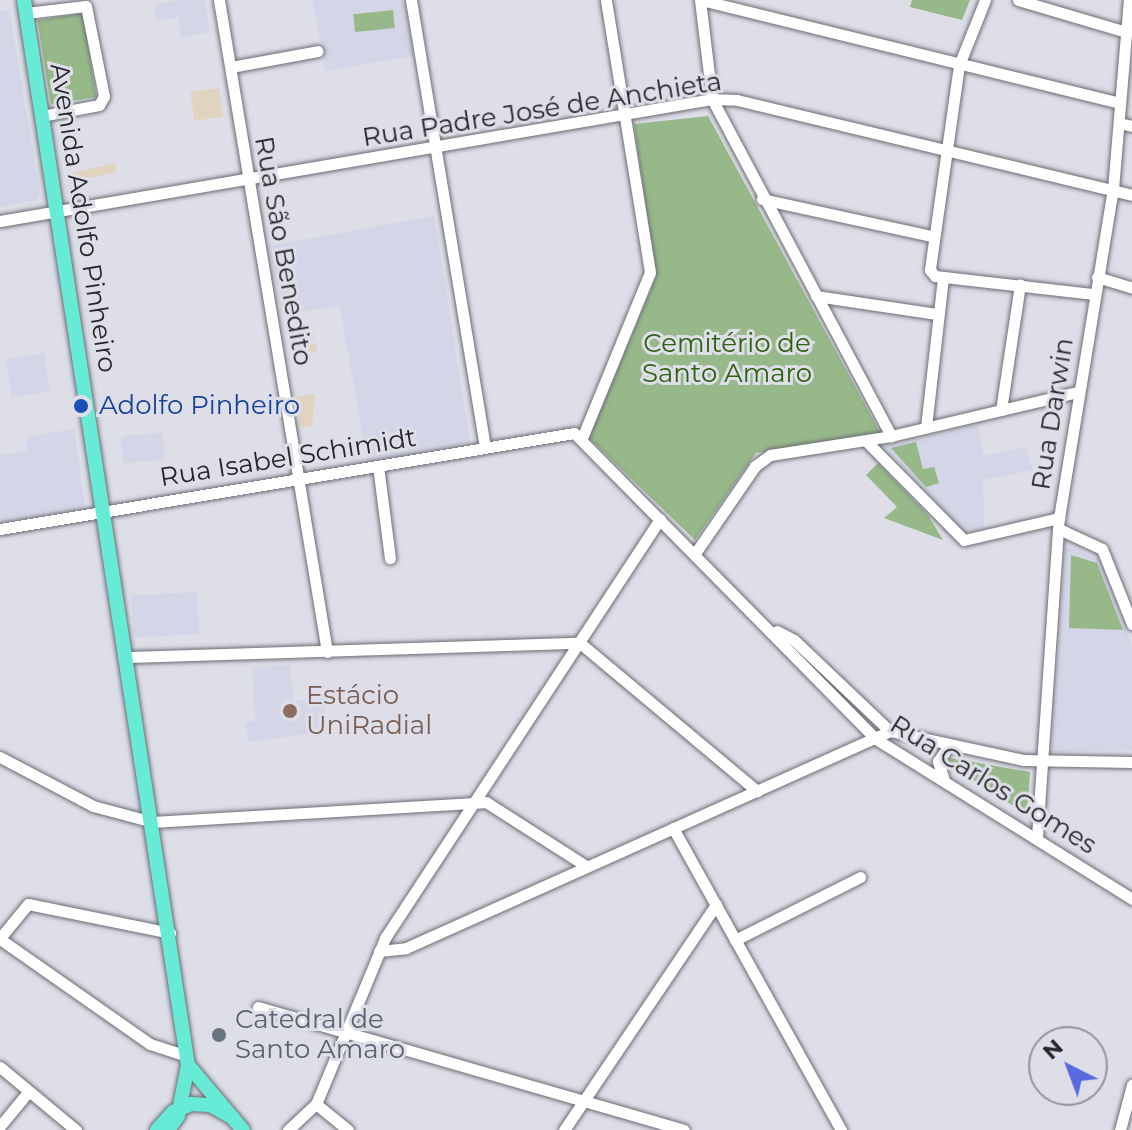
<!DOCTYPE html>
<html>
<head>
<meta charset="utf-8">
<style>
	body { margin:0 }
	#map { position:relative; width:1132px; height:1130px; overflow:hidden; background:#dddee7; font-family:Montserrat,sans-serif }
	div>[style] { position:absolute }
	[style*='--x'] { left:calc(var(--x)*1px); top:calc(var(--y)*1px); width:calc(var(--w)*1px); rotate:calc(var(--a)*1deg) }
	.commercial>* { inset:0; background:#e0d3bf; transform-origin:0 0 }
	.built>* { inset:0; background:#d4d5e6; transform-origin:0 0 }
	.green>* { inset:0; background:#97b98a; transform-origin:0 0 }
	.roads { filter:drop-shadow(0 0 2px #6b6c75) drop-shadow(0 0 2px #6b6c75) }
	.minor>* { height:11px; margin:-5.5px; padding:0 5.5px; transform-origin:5.5px; border-radius:5.5px; background:#fff }
	.major>* { height:14px; margin:-7px; padding:0 7px; transform-origin:7px; border-radius:7px; background:#67ebd6 }
	.dots>* { width:22px; height:22px; translate:-50% -50%; box-sizing:border-box; border:4px solid #dddee7; border-radius:50% }
	span { translate:-50% -50%; white-space:nowrap; text-align:center; line-height:1.15; -webkit-text-stroke:6px #dddee7; paint-order:stroke }
	.street-label { font-size:26px; color:#26262a }
	.park-label { font-size:26px; color:#2d620e }
	.transit-label { font-size:26px; color:#164399 }
	.left { translate:0 -50%; text-align:left }
	.education-label { font-size:26px; color:#785e54 }
	.worship-label { font-size:26px; color:#5b616d }
	.north { position:absolute; left:1028px; top:1026px; width:80px; height:80px; box-sizing:border-box; background:#dddee7; border:2px solid #94949b; border-radius:50%; rotate:318deg; font-size:22px; font-weight:700; line-height:32px; text-align:center; color:#26262a }
	.north::after { content:''; display:block; margin:auto; width:28px; height:36px; background:#596ae0; clip-path:polygon(50% 0,100% 100%,50% 72%,0 100%) }
</style>
</head>
<body>
<div id="map">
	<div class="commercial">
		<div style="left:219px;top:88px;width:29px;height:29px;rotate:82deg"></div>
		<div style="left:115px;top:163px;width:9px;height:48px;rotate:77deg"></div>
		<div style="clip-path:polygon(313px 331px,314px 338px,306px 340px,307px 345px,316px 344px,317px 352px,294px 356px,291px 334px)"></div>
		<div style="clip-path:polygon(315px 394px,312px 426px,301px 428px,296px 397px)"></div>
	</div>
	<div class="built">
		<div style="clip-path:polygon(179px 0,204px 0,210px 32px,181px 38px,178px 17px,157px 21px,154px 5px)"></div>
		<div style="clip-path:polygon(313px 0,403px 0,413px 56px,325px 71px)"></div>
		<div style="clip-path:polygon(9px 10px,40px 193px,36px 200px,0 207px,0 12px)"></div>
		<div style="clip-path:polygon(434px 216px,470px 442px,367px 462px,340px 306px,282px 314px,269px 246px)"></div>
		<div style="left:44px;top:353px;width:39px;height:39px;rotate:81deg"></div>
		<div style="clip-path:polygon(978px 425px,983px 456px,1026px 447px,1033px 470px,983px 480px,984px 528px,964px 532px,885px 446px)"></div>
		<div style="clip-path:polygon(74px 429px,85px 508px,0 522px,0 455px,27px 451px,26px 437px)"></div>
		<div style="left:163px;top:433px;width:27px;height:42px;rotate:86deg"></div>
		<div style="clip-path:polygon(1066px 545px,1101px 561px,1132px 646px,1132px 750px,1052px 752px)"></div>
		<div style="left:197px;top:592px;width:42px;height:66px;rotate:87deg"></div>
		<div style="clip-path:polygon(290px 665px,294px 701px,324px 697px,327px 731px,249px 742px,245px 723px,255px 721px,252px 668px)"></div>
	</div>
	<div class="green">
		<div style="clip-path:polygon(912px 0,970px 0,962px 20px,910px 7px)"></div>
		<div style="left:393px;top:10px;width:18px;height:40px;rotate:84deg"></div>
		<div style="left:83px;top:13px;width:85px;height:46px;rotate:81deg"></div>
		<div style="clip-path:polygon(708px 116px,881px 434px,756px 453px,695px 540px,589px 438px,656px 277px,634px 124px)"></div>
		<div style="clip-path:polygon(916px 442px,923px 469px,934px 467px,939px 483px,926px 487px,891px 448px)"></div>
		<div style="clip-path:polygon(878px 463px,928px 515px,943px 540px,884px 518px,897px 507px,866px 475px)"></div>
		<div style="clip-path:polygon(1071px 555px,1097px 563px,1123px 630px,1069px 628px)"></div>
		<div style="clip-path:polygon(950px 758px,1030px 772px,1027px 815px,948px 763px)"></div>
	</div>
	<div class="roads">
		<div class="minor">
			<div style="--x:219;--y:0;--w:661;--a:80.59"></div>
			<div style="--x:411;--y:0;--w:453;--a:80.6"></div>
			<div style="--x:700;--y:0;--w:100;--a:83.1"></div>
			<div style="--x:712;--y:99;--w:382;--a:62"></div>
			<div style="--x:701;--y:0;--w:431;--a:13.8"></div>
			<div style="--x:985;--y:0;--w:70;--a:111.8"></div>
			<div style="--x:959;--y:65;--w:207;--a:98.1"></div>
			<div style="--x:930;--y:270;--w:8;--a:50"></div>
			<div style="--x:935;--y:276;--w:160;--a:6.5"></div>
			<div style="--x:1018;--y:0;--w:113;--a:16.5"></div>
			<div style="--x:26;--y:13;--w:60;--a:-6.7"></div>
			<div style="--x:86;--y:6;--w:92;--a:78.7"></div>
			<div style="--x:104;--y:96;--w:10;--a:119"></div>
			<div style="--x:99;--y:105;--w:58;--a:169.1"></div>
			<div style="--x:231;--y:67;--w:88;--a:-10.4"></div>
			<div style="--x:1119;--y:123;--w:13;--a:13"></div>
			<div style="--x:762;--y:199;--w:173;--a:12.3"></div>
			<div style="--x:0;--y:221;--w:722;--a:-9.72"></div>
			<div style="--x:712;--y:99;--w:25;--a:2"></div>
			<div style="--x:737;--y:100;--w:406;--a:13.5"></div>
			<div style="--x:1097;--y:277;--w:37;--a:17"></div>
			<div style="--x:816;--y:296;--w:122;--a:8.5"></div>
			<div style="--x:1001;--y:410;--w:127;--a:-81.4"></div>
			<div style="--x:926;--y:427;--w:151;--a:-83.5"></div>
			<div style="--x:582;--y:438;--w:179;--a:-67.7"></div>
			<div style="--x:650;--y:272;--w:276;--a:-99.2"></div>
			<div style="--x:866;--y:441;--w:139;--a:45.3"></div>
			<div style="--x:964;--y:540;--w:98;--a:-13"></div>
			<div style="--x:378;--y:466;--w:93;--a:82.6"></div>
			<div style="--x:0;--y:529;--w:582;--a:-9.49"></div>
			<div style="--x:574;--y:433;--w:430;--a:45.4"></div>
			<div style="--x:876;--y:739;--w:302;--a:32"></div>
			<div style="--x:1059;--y:529;--w:47;--a:24.9"></div>
			<div style="--x:1102;--y:549;--w:81;--a:68.2"></div>
			<div style="--x:696;--y:552;--w:104;--a:-55.5"></div>
			<div style="--x:755;--y:466;--w:19;--a:-36"></div>
			<div style="--x:770;--y:455;--w:122;--a:-8.9"></div>
			<div style="--x:891;--y:436;--w:191;--a:-13.3"></div>
			<div style="--x:777;--y:631;--w:19;--a:28"></div>
			<div style="--x:794;--y:640;--w:132;--a:43.5"></div>
			<div style="--x:890;--y:731;--w:136;--a:12.3"></div>
			<div style="--x:1023;--y:760;--w:109;--a:1.1"></div>
			<div style="--x:127;--y:657;--w:453;--a:-1.8"></div>
			<div style="--x:580;--y:643;--w:231;--a:39.9"></div>
			<div style="--x:0;--y:757;--w:105;--a:27.8"></div>
			<div style="--x:93;--y:806;--w:62;--a:14.9"></div>
			<div style="--x:153;--y:822;--w:334;--a:-3.4"></div>
			<div style="--x:486;--y:802;--w:119;--a:32.6"></div>
			<div style="--x:944;--y:780;--w:20;--a:-108"></div>
			<div style="--x:938;--y:761;--w:19;--a:-54"></div>
			<div style="--x:673;--y:828;--w:346;--a:60.9"></div>
			<div style="--x:1037;--y:837;--w:320;--a:-86.1"></div>
			<div style="--x:1059;--y:518;--w:333;--a:-80.7"></div>
			<div style="--x:1113;--y:189;--w:190;--a:-85.2"></div>
			<div style="--x:0;--y:938;--w:44;--a:-50.5"></div>
			<div style="--x:28;--y:904;--w:145;--a:11.5"></div>
			<div style="--x:0;--y:939;--w:183;--a:35"></div>
			<div style="--x:150;--y:1044;--w:38;--a:18"></div>
			<div style="--x:735;--y:940;--w:140;--a:-26.7"></div>
			<div style="--x:379;--y:951;--w:27;--a:-6"></div>
			<div style="--x:406;--y:948;--w:530;--a:-24.15"></div>
			<div style="--x:258;--y:1007;--w:443;--a:16.1"></div>
			<div style="--x:0;--y:1067;--w:99;--a:39.7"></div>
			<div style="--x:316;--y:1104;--w:41;--a:39.1"></div>
			<div style="--x:0;--y:1126;--w:45;--a:-50.4"></div>
			<div style="--x:288;--y:1130;--w:38;--a:-43"></div>
			<div style="--x:316;--y:1104;--w:180;--a:-67.4"></div>
			<div style="--x:385;--y:938;--w:501;--a:-56.72"></div>
			<div style="--x:564;--y:1130;--w:272;--a:-56"></div>
			<div style="--x:1120;--y:1130;--w:47;--a:-75.1"></div>
		</div>
		<div class="major">
			<div style="--x:24;--y:0;--w:1078;--a:81.25"></div>
			<div style="--x:188;--y:1065;--w:52;--a:101.1"></div>
			<div style="--x:178;--y:1116;--w:17;--a:126"></div>
			<div style="--x:188;--y:1065;--w:85;--a:49.8"></div>
			<div style="--x:157;--y:1130;--w:24;--a:-48"></div>
			<div style="--x:173;--y:1112;--w:20;--a:-24"></div>
			<div style="--x:191;--y:1104;--w:19;--a:3"></div>
			<div style="--x:210;--y:1105;--w:26;--a:29"></div>
		</div>
	</div>
	<div class="dots">
		<div style="left:81px;top:406px;background:#1a4fb4"></div>
		<div style="left:290px;top:711px;background:#8d6e63"></div>
		<div style="left:219px;top:1035px;background:#6b7280"></div>
	</div>
	<div class="street-label">
		<span style="left:542px;top:110px;rotate:-9deg">Rua Padre José de Anchieta</span>
		<span style="left:83px;top:218px;rotate:81deg">Avenida Adolfo Pinheiro</span>
		<span style="left:283px;top:251px;rotate:80deg">Rua São Benedito</span>
		<span style="left:1053px;top:414px;rotate:-81deg">Rua Darwin</span>
		<span style="left:288px;top:458px;rotate:-9deg">Rua Isabel Schimidt</span>
		<span style="left:993px;top:785px;rotate:32deg">Rua Carlos Gomes</span>
	</div>
	<div class="park-label">
		<span style="left:727px;top:359px">Cemitério de<br>Santo Amaro</span>
	</div>
	<div class="transit-label">
		<span class="left" style="left:99px;top:406px">Adolfo Pinheiro</span>
	</div>
	<div class="education-label">
		<span class="left" style="left:306px;top:711px">Estácio<br>UniRadial</span>
	</div>
	<div class="worship-label">
		<span class="left" style="left:235px;top:1035px">Catedral de<br>Santo Amaro</span>
	</div>
	<div class="north">N</div>
</div>
</body>
</html>
